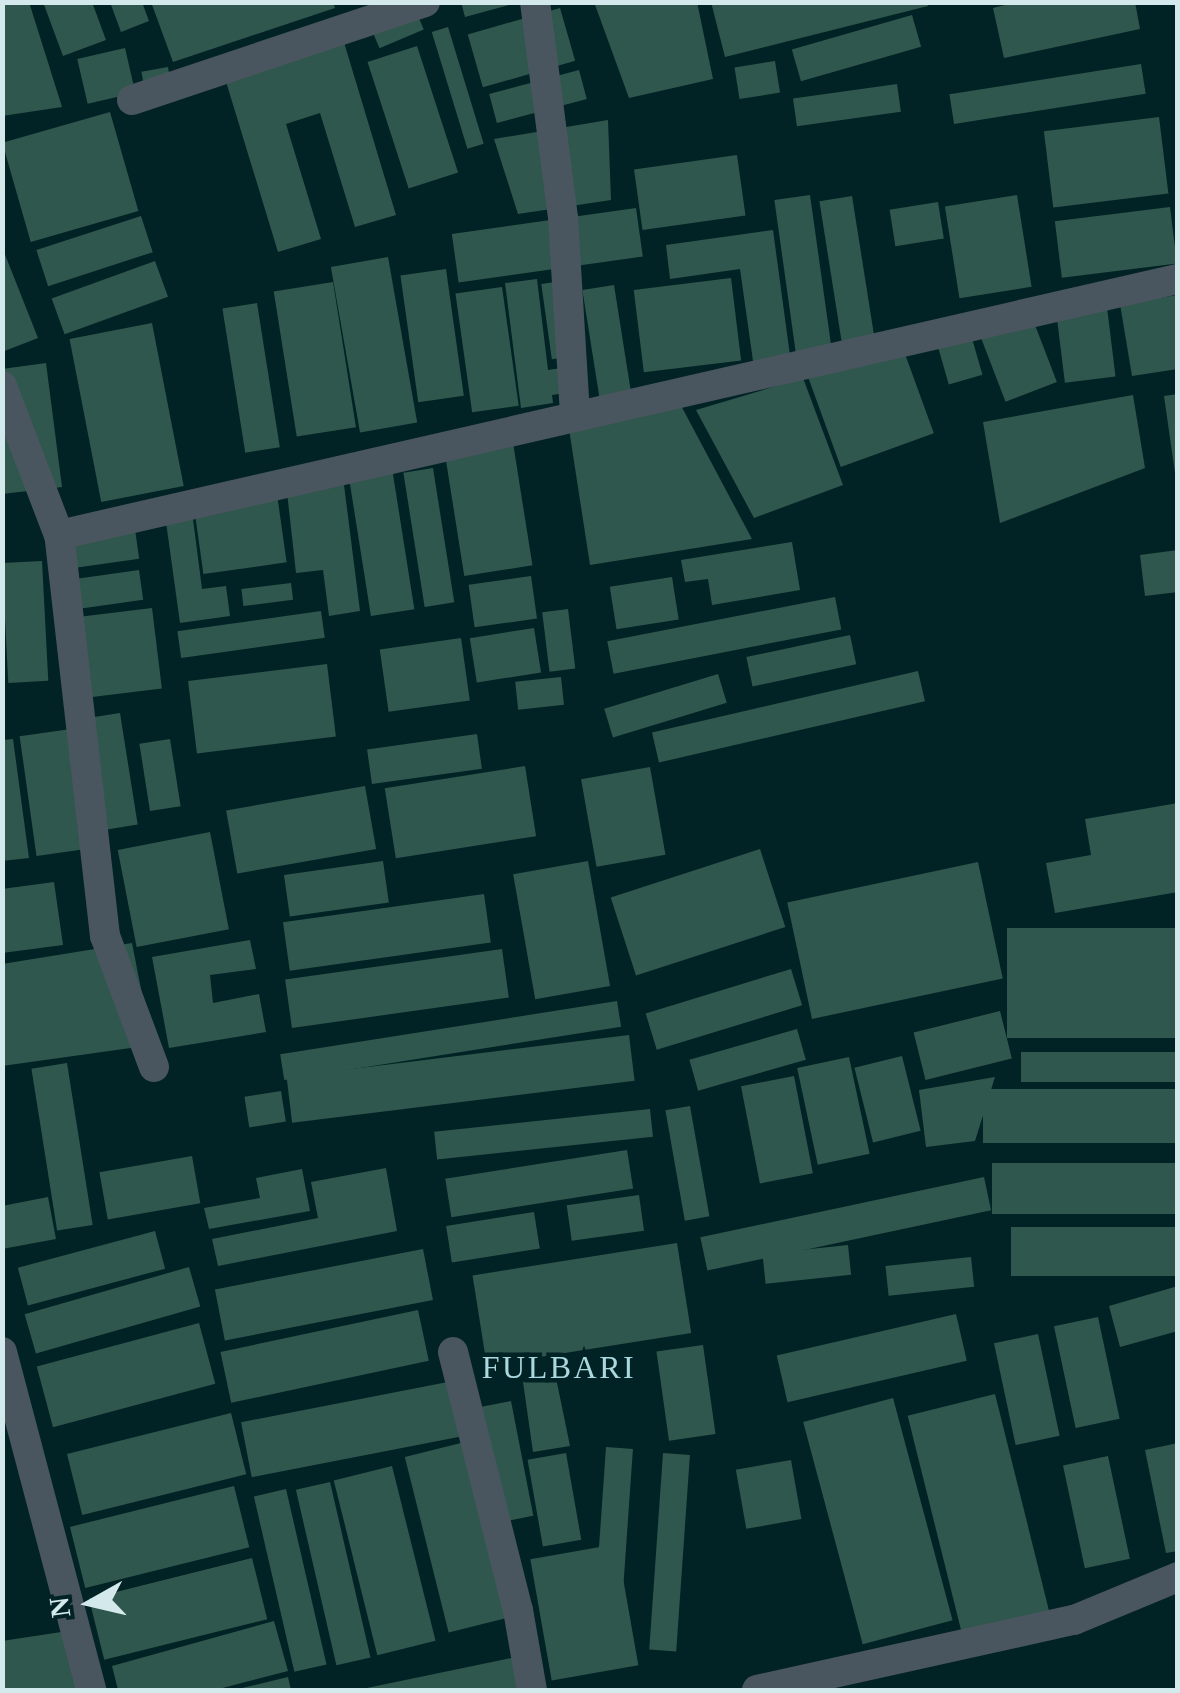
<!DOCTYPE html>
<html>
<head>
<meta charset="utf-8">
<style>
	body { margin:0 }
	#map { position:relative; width:1180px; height:1693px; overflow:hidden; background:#022326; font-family:Georgia,serif }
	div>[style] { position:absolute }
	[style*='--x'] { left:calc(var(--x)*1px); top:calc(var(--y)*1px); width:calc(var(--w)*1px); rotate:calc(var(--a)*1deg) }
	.building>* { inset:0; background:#30574d; transform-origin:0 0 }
	.street>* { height:30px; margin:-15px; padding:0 15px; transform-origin:15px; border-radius:15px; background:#4a565f }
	span { translate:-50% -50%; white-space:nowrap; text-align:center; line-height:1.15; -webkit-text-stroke:9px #022326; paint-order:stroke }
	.quarter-label { font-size:32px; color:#abd8de; letter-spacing:2.5px }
	.frame { position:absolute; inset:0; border:5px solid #d3e9ec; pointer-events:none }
	.north { position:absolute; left:40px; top:1553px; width:100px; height:100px; -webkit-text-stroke:8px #022326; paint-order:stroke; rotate:262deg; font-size:28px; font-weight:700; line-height:40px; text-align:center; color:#d3e9ec }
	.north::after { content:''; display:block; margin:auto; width:35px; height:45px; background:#d3e9ec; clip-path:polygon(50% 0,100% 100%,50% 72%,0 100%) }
</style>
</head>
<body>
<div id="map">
	<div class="building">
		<div style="clip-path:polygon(2px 2px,29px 2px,62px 107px,2px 116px)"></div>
		<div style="clip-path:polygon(43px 2px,92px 2px,106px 40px,63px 56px)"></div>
		<div style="clip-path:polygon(110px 2px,142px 2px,149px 21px,121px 32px)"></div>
		<div style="clip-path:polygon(151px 2px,333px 2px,335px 8px,173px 62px)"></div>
		<div style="left:412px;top:2px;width:30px;height:48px;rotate:67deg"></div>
		<div style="clip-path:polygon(461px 2px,513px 2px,513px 4px,465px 17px)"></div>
		<div style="clip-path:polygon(594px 2px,697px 2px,713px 79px,629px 98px)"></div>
		<div style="clip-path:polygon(711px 2px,927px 2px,928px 6px,725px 57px)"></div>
		<div style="clip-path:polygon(1017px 2px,1135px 2px,1140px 29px,1004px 58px,993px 8px)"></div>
		<div style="left:560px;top:8px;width:55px;height:96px;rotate:74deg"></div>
		<div style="left:912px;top:15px;width:33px;height:125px;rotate:74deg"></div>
		<div style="left:448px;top:27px;width:122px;height:17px;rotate:73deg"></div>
		<div style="clip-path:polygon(343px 39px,396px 215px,355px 227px,320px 113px,286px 124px,321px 239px,278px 252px,224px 75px)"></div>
		<div style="left:417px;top:46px;width:133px;height:52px;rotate:72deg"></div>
		<div style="left:125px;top:48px;width:46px;height:49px;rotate:77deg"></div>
		<div style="left:775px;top:61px;width:32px;height:41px;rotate:81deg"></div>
		<div style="left:1141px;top:64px;width:30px;height:194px;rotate:81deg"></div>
		<div style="left:168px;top:67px;width:27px;height:27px;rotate:80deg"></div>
		<div style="left:579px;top:70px;width:30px;height:93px;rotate:75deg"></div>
		<div style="left:897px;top:84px;width:28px;height:105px;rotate:82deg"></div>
		<div style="left:110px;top:112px;width:103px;height:112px;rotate:74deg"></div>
		<div style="left:1159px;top:117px;width:77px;height:116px;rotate:83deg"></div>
		<div style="clip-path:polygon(608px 120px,611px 200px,518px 214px,494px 139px)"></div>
		<div style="left:737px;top:155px;width:61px;height:104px;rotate:82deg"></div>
		<div style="left:810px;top:195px;width:163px;height:36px;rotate:82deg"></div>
		<div style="left:1017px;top:195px;width:93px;height:73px;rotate:81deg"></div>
		<div style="left:852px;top:196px;width:142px;height:33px;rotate:81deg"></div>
		<div style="left:938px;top:202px;width:37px;height:49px;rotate:81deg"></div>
		<div style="left:1170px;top:207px;width:57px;height:116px;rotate:83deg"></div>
		<div style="left:636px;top:208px;width:49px;height:186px;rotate:82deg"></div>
		<div style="left:141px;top:216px;width:38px;height:110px;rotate:72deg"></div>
		<div style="clip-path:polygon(773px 230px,791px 363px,754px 368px,740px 269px,670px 279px,666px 245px)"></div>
		<div style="clip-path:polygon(2px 247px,38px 338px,2px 352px)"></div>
		<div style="left:388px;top:257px;width:168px;height:58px;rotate:80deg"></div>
		<div style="left:155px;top:261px;width:38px;height:110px;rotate:70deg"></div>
		<div style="left:446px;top:269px;width:128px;height:46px;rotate:82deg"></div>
		<div style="left:731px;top:278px;width:83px;height:98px;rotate:83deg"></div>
		<div style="clip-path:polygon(537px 279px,548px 370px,581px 365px,584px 390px,552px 395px,553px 403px,521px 408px,505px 283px)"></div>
		<div style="left:569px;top:280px;width:76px;height:28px;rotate:82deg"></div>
		<div style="left:333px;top:282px;width:147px;height:60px;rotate:81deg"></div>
		<div style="left:614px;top:285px;width:113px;height:32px;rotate:81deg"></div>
		<div style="left:502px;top:287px;width:120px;height:47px;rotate:82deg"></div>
		<div style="clip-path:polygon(1178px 295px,1178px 369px,1132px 376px,1120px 304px)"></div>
		<div style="left:1106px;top:299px;width:78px;height:51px;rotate:83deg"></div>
		<div style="left:257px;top:303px;width:146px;height:35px;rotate:81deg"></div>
		<div style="left:1030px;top:312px;width:75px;height:55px;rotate:69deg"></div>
		<div style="left:967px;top:321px;width:56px;height:35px;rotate:74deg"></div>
		<div style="left:152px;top:323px;width:166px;height:84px;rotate:79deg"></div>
		<div style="left:901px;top:343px;width:96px;height:99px;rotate:70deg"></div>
		<div style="clip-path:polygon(46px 363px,62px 487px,2px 494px,2px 369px)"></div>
		<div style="clip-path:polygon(803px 378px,843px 485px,754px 518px,696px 410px)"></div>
		<div style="clip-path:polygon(1178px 394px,1178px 473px,1175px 473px,1164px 396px)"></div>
		<div style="clip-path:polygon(1133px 395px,1145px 468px,1000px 523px,983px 422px)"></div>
		<div style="clip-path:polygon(677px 398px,752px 539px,590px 565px,567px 416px)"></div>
		<div style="left:511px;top:430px;width:137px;height:69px;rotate:81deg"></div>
		<div style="left:392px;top:468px;width:143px;height:44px;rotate:81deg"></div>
		<div style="left:433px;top:468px;width:136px;height:30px;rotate:81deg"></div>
		<div style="clip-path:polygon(344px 485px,360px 611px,329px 616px,323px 570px,296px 573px,287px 492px)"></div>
		<div style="left:277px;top:494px;width:69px;height:84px;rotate:82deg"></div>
		<div style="clip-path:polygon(193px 519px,202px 589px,226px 586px,230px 616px,180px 623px,166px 522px)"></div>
		<div style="left:135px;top:529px;width:30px;height:75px;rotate:82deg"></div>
		<div style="clip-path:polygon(792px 542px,800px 590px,712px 605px,708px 579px,685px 582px,681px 560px)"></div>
		<div style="clip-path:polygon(1178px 550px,1178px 592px,1145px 596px,1140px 555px)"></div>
		<div style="left:42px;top:561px;width:120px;height:40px;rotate:87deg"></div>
		<div style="left:139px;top:570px;width:30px;height:75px;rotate:82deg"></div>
		<div style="left:531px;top:576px;width:43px;height:63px;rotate:82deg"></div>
		<div style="left:672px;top:577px;width:43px;height:63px;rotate:81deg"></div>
		<div style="left:291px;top:583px;width:17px;height:50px;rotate:83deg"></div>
		<div style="left:835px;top:597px;width:33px;height:232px;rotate:79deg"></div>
		<div style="left:152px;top:608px;width:81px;height:93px;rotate:83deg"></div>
		<div style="left:568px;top:609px;width:60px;height:26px;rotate:83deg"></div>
		<div style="left:321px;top:611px;width:27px;height:145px;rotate:82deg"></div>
		<div style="left:534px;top:628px;width:45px;height:65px;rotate:81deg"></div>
		<div style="left:850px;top:635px;width:30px;height:106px;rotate:78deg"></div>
		<div style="left:461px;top:638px;width:63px;height:82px;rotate:82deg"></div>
		<div style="left:327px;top:664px;width:73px;height:140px;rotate:83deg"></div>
		<div style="left:918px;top:671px;width:31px;height:273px;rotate:77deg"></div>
		<div style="left:718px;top:674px;width:30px;height:119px;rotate:73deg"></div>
		<div style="left:561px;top:677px;width:28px;height:46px;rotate:84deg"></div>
		<div style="left:120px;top:713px;width:113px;height:31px;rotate:81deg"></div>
		<div style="left:85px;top:727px;width:121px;height:66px;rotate:82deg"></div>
		<div style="left:477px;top:734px;width:35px;height:111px;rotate:82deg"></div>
		<div style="clip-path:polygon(13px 739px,29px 858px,2px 861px,2px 740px)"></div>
		<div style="left:170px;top:739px;width:68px;height:31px;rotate:81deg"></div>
		<div style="left:525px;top:766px;width:71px;height:142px;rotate:81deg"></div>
		<div style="left:650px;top:767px;width:89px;height:70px;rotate:80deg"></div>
		<div style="left:365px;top:786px;width:64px;height:141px;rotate:80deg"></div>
		<div style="clip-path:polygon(1178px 803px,1178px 892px,1055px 913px,1046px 863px,1091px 855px,1085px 819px)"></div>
		<div style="left:210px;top:832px;width:99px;height:94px;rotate:79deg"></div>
		<div style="left:760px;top:849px;width:82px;height:157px;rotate:72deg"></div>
		<div style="left:383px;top:861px;width:42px;height:100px;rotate:82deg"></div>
		<div style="left:588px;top:861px;width:127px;height:76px;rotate:80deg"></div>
		<div style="left:978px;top:862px;width:119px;height:195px;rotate:78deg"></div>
		<div style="clip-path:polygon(54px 882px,63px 945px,2px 953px,2px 889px)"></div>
		<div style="left:484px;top:894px;width:49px;height:203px;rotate:82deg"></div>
		<div style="left:1178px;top:928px;width:110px;height:171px;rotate:90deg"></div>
		<div style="clip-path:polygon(250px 940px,256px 969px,210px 975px,213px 1003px,259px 994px,266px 1032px,169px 1048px,152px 957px)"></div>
		<div style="clip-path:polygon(132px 943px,152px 1045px,2px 1066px,2px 964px)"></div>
		<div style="left:502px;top:949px;width:49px;height:219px;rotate:82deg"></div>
		<div style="left:791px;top:969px;width:38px;height:152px;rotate:73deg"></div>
		<div style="left:617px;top:1001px;width:26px;height:341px;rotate:81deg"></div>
		<div style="left:1000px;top:1011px;width:49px;height:89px;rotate:76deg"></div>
		<div style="left:797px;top:1029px;width:32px;height:112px;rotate:74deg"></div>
		<div style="left:629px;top:1035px;width:46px;height:345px;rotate:83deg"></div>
		<div style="left:1178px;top:1052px;width:30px;height:157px;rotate:90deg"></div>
		<div style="left:902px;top:1056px;width:77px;height:49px;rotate:76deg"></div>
		<div style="left:849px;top:1057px;width:99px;height:53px;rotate:78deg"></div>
		<div style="left:67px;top:1063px;width:164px;height:36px;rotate:81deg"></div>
		<div style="left:794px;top:1076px;width:99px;height:54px;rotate:79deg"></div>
		<div style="clip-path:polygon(995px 1077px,975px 1141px,926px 1147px,919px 1090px)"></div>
		<div style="left:1178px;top:1089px;width:54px;height:195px;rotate:90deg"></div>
		<div style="left:281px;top:1091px;width:31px;height:37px;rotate:81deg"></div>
		<div style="left:690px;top:1106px;width:112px;height:25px;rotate:80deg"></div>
		<div style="left:650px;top:1109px;width:28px;height:217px;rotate:84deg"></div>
		<div style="left:627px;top:1150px;width:39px;height:184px;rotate:81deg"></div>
		<div style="left:192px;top:1156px;width:48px;height:94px;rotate:80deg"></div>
		<div style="left:1178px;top:1163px;width:51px;height:186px;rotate:90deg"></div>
		<div style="clip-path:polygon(386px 1168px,397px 1231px,218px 1266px,212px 1239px,318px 1218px,311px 1182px)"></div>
		<div style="clip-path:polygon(302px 1169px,310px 1211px,209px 1229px,204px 1208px,260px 1198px,256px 1178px)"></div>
		<div style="left:984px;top:1177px;width:34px;height:290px;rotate:78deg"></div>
		<div style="left:639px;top:1195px;width:36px;height:73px;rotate:82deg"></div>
		<div style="clip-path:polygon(48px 1197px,56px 1239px,2px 1249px,2px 1206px)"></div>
		<div style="left:534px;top:1212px;width:37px;height:89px;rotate:81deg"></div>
		<div style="left:1178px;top:1227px;width:49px;height:167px;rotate:90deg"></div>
		<div style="left:155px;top:1231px;width:39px;height:142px;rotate:75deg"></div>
		<div style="left:677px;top:1243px;width:91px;height:207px;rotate:81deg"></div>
		<div style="left:848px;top:1245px;width:30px;height:86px;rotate:84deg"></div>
		<div style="left:423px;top:1249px;width:52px;height:212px;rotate:79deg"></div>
		<div style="left:971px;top:1257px;width:30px;height:86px;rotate:84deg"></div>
		<div style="left:189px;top:1267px;width:41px;height:171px;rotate:74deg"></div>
		<div style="clip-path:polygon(1178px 1286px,1178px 1331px,1120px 1347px,1109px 1306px)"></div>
		<div style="left:418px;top:1310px;width:52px;height:202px;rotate:78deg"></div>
		<div style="left:956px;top:1314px;width:48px;height:184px;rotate:77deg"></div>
		<div style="left:1098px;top:1317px;width:104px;height:45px;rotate:78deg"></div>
		<div style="left:199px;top:1323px;width:63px;height:168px;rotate:75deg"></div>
		<div style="left:1038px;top:1334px;width:104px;height:45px;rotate:78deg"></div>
		<div style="left:703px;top:1345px;width:90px;height:47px;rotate:82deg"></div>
		<div style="clip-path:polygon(555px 1373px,570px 1446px,533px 1452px,523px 1382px)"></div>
		<div style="left:458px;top:1380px;width:56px;height:221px;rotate:79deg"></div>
		<div style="left:995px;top:1394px;width:223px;height:90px;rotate:76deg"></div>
		<div style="left:893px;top:1398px;width:230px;height:93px;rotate:75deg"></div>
		<div style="left:511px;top:1401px;width:117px;height:30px;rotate:79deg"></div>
		<div style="left:231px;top:1413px;width:63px;height:169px;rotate:76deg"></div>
		<div style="left:465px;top:1442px;width:181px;height:62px;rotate:76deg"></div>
		<div style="clip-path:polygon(1178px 1443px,1178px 1551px,1166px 1553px,1145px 1450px)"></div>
		<div style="left:606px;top:1447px;width:27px;height:197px;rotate:4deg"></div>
		<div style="left:566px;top:1453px;width:88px;height:39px;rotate:80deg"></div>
		<div style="left:663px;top:1453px;width:27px;height:197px;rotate:4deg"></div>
		<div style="left:1108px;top:1456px;width:105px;height:46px;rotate:78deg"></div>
		<div style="left:791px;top:1460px;width:60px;height:56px;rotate:80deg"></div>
		<div style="left:392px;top:1466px;width:180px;height:60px;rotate:76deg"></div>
		<div style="left:330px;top:1482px;width:180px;height:35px;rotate:77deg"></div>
		<div style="left:234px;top:1486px;width:63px;height:169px;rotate:76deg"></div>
		<div style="left:286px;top:1489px;width:180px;height:33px;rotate:77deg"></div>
		<div style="left:617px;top:1544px;width:123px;height:88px;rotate:80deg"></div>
		<div style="left:252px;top:1558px;width:63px;height:168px;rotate:76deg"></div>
		<div style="clip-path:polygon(274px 1621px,288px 1671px,215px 1690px,118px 1690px,112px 1666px)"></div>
		<div style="clip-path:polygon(81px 1629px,91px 1690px,2px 1690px,2px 1641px)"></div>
		<div style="clip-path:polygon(516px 1657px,523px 1690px,362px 1690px,362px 1689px)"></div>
		<div style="clip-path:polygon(288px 1677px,291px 1690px,238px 1690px,238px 1689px)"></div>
	</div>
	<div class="street">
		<div style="--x:535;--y:2;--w:218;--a:82.6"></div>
		<div style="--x:563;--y:218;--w:199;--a:86.5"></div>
		<div style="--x:132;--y:100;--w:309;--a:-18.5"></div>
		<div style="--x:2;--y:386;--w:160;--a:69.1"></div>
		<div style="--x:154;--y:1067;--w:140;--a:-110.5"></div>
		<div style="--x:105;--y:936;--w:404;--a:-96.5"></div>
		<div style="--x:59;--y:535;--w:1148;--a:-12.89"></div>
		<div style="--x:2;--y:1352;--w:350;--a:75.2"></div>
		<div style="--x:453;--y:1352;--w:266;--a:75.9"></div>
		<div style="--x:518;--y:1610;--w:81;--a:80.1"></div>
		<div style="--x:757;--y:1690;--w:325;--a:-12.5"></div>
		<div style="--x:1074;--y:1620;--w:113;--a:-22.5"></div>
	</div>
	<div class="quarter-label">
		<span style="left:559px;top:1367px">FULBARI</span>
	</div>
	<div class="frame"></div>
	<div class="north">N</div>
</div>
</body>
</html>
